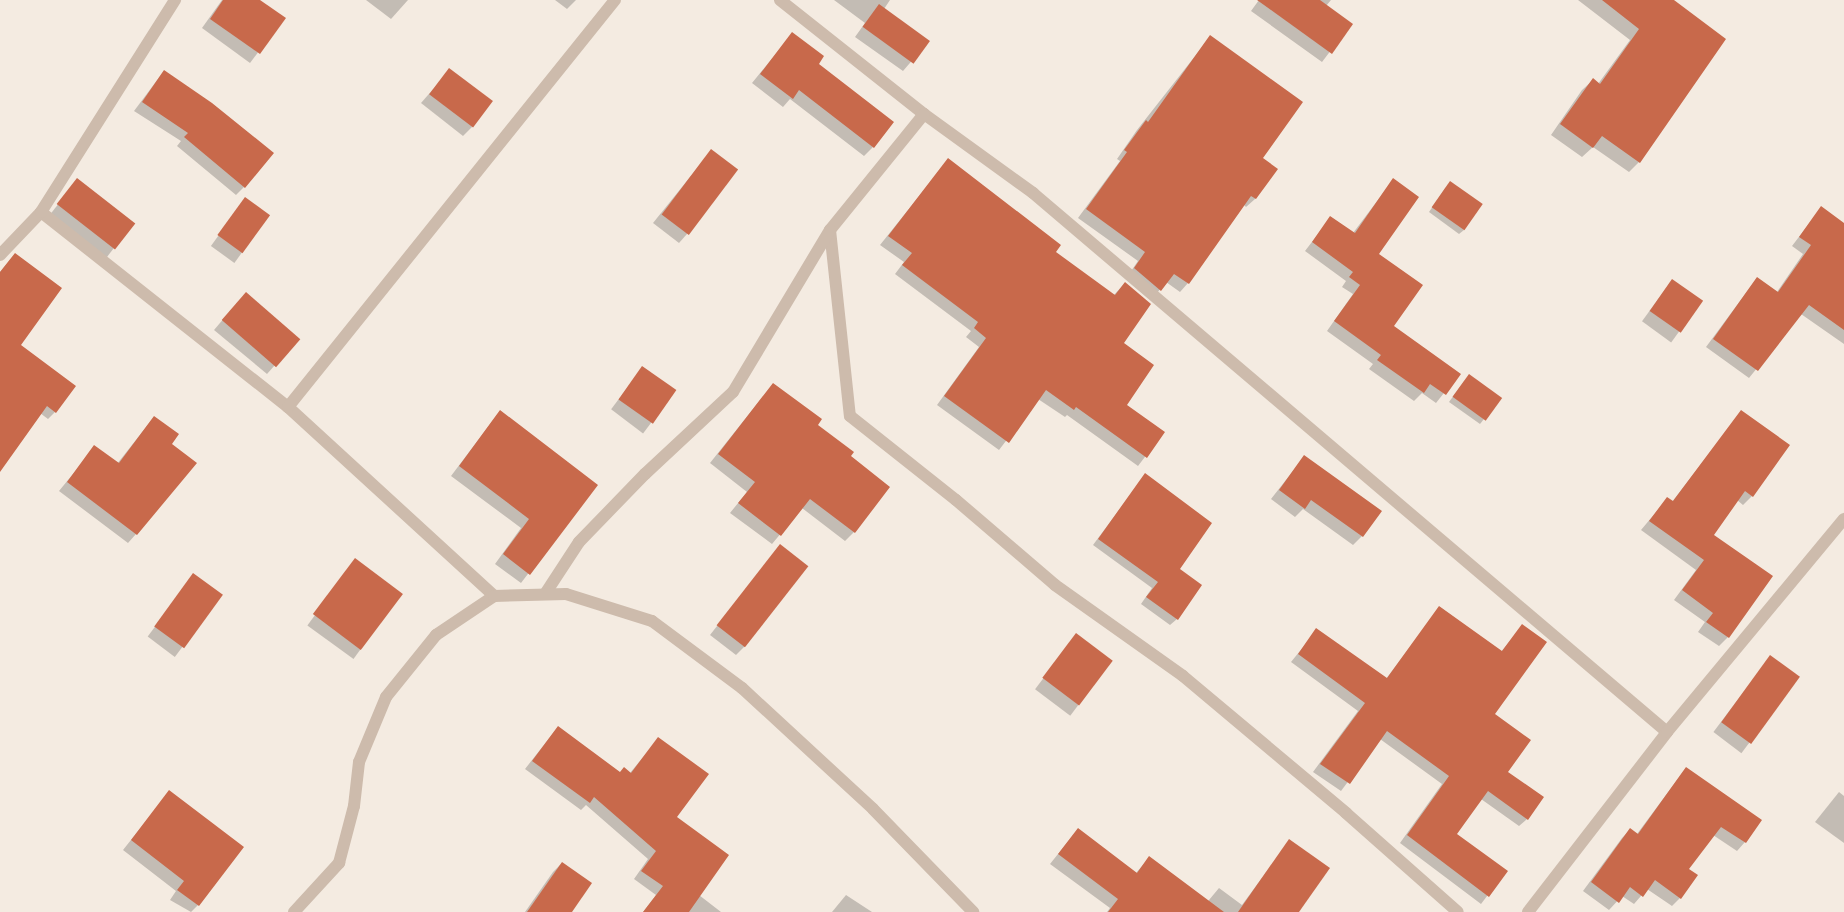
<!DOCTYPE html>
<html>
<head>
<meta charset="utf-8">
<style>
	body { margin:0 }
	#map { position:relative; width:1844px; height:912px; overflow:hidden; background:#f4ebe1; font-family:Lato,sans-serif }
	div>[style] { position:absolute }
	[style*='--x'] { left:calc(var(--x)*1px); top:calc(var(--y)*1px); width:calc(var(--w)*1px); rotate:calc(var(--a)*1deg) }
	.shadow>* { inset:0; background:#0003; transform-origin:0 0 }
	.building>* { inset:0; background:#c8694b; transform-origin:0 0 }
	.street>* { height:12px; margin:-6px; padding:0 6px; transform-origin:6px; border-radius:6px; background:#cdbbac }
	span { translate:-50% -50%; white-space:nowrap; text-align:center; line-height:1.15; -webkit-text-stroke:4.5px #fbf5ee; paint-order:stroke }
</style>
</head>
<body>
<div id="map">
	<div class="shadow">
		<div style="clip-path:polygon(222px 0,258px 0,284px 18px,250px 63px,202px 28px)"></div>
		<div style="clip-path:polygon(366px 0,408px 0,391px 19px)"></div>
		<div style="clip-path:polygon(555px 0,576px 0,567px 9px)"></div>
		<div style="clip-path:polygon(834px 0,890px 0,884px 9px,928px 42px,903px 71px,855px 37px,865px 23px)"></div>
		<div style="clip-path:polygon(1259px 0,1331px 0,1326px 6px,1351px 24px,1322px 62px,1251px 11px)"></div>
		<div style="clip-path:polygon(1578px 0,1672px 0,1639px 162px,1629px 172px,1593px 147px,1582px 157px,1551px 135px,1582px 90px,1593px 80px,1598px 84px,1630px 40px)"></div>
		<div style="clip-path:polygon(792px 34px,873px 147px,864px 156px,790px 99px,783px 107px,752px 83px)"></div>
		<div style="clip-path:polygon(1210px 37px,1261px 159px,1276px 169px,1255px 199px,1246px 207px,1244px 205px,1188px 283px,1180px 292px,1166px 282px,1152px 299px,1127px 277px,1138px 261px,1078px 218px,1120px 161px,1117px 159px,1137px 130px)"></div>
		<div style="clip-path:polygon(450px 70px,472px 127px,463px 136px,421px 103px)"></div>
		<div style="clip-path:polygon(164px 71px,244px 187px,236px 195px,177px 146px,181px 141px,134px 111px)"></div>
		<div style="clip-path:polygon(711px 151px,687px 234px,679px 243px,653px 223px)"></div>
		<div style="clip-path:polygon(948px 160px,1054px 253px,1113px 296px,1125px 283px,1122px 343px,1125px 405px,1164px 432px,1138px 466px,1067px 415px,1065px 417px,1038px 399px,999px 450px,937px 405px,979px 347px,966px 337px,971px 331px,895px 274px,904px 262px,880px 245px)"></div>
		<div style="left:77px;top:180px;width:71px;height:44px;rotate:38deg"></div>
		<div style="clip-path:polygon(1393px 180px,1378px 254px,1392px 326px,1459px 374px,1436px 403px,1422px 393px,1414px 401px,1369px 369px,1373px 364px,1327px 331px,1353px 294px,1342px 287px,1346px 281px,1305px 251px,1331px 217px,1353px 233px)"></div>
		<div style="clip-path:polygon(1446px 187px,1464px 230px,1459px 234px,1429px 212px)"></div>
		<div style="left:245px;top:199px;width:29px;height:58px;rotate:36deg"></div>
		<div style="clip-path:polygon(1821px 208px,1844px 224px,1844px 344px,1801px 314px,1749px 378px,1706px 347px,1757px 278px,1777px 292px,1803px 254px,1792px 246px)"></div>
		<div style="clip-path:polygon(15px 254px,19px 346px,55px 412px,48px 419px,40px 413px,0 469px,0 272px)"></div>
		<div style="left:1672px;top:280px;width:36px;height:51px;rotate:36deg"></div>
		<div style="clip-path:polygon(237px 303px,298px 339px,267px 374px,214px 330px)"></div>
		<div style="left:643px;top:367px;width:40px;height:53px;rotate:37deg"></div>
		<div style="clip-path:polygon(1465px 380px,1484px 419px,1480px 424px,1449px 402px)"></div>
		<div style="clip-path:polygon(773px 384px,850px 456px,854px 532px,845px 541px,802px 508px,772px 544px,730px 513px,747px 492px,710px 463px)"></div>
		<div style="clip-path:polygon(500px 411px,596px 485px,521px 583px,495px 564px,521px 528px,451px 476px)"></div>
		<div style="clip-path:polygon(1741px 412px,1752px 496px,1743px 505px,1737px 500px,1712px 535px,1728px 637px,1719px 646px,1698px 632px,1705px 622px,1674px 600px,1696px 570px,1641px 530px,1667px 499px,1672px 502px)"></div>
		<div style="clip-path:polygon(154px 417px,170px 445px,136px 534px,128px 543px,59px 491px,95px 447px,117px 464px)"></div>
		<div style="clip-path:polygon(1304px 457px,1362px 536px,1353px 545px,1303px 509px,1295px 517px,1271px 499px)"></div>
		<div style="clip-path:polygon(1145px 475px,1178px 569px,1177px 619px,1170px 625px,1141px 604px,1152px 588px,1093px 545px)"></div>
		<div style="clip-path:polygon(780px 546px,745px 646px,736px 655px,710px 635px)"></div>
		<div style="left:355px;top:560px;width:57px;height:81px;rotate:36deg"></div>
		<div style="left:194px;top:575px;width:34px;height:77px;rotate:37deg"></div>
		<div style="clip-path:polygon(1440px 607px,1501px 652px,1522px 626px,1493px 714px,1507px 772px,1527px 819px,1519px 826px,1481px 799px,1455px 835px,1506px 871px,1481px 904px,1400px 843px,1442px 784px,1380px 739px,1341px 791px,1313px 772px,1358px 711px,1291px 662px,1317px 630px,1386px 679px)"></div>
		<div style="left:1076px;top:635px;width:44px;height:68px;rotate:37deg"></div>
		<div style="left:1770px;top:657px;width:35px;height:94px;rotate:37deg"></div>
		<div style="clip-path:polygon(558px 727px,620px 773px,630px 773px,658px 739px,675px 817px,699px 895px,721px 912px,643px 912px,656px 895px,634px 879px,648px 859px,586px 805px,581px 810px,525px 769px)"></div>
		<div style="clip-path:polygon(1686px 768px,1745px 842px,1737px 851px,1713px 835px,1688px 869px,1680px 898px,1672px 906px,1647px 889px,1634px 904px,1622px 896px,1609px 910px,1583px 891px,1622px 838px,1630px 830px,1637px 834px)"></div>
		<div style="clip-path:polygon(169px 792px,198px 905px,191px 912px,170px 900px,176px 891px,123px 850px)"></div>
		<div style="clip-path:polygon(1839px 792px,1844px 796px,1844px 843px,1815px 822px)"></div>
		<div style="clip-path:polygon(1078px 829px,1136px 873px,1149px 858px,1183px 912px,1107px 912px,1110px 908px,1050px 864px)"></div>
		<div style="clip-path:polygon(1289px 841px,1297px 912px,1199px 912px,1219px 888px,1242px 905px)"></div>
		<div style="clip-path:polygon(562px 863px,570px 912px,525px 912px,553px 872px)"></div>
		<div style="clip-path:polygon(846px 895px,872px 912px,832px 912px)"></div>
	</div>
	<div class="building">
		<div style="clip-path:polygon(223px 0,260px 0,286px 18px,260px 54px,210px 19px)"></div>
		<div style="clip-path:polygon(1257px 0,1320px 0,1353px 24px,1332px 54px)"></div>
		<div style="clip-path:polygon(1602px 0,1674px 0,1726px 39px,1640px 163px,1602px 136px,1593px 148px,1560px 124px,1593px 78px,1600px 84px,1639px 29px)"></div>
		<div style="left:879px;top:4px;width:63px;height:28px;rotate:36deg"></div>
		<div style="clip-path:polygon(792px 32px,824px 56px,819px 64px,894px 122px,874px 148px,799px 90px,793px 99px,760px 74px)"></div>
		<div style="clip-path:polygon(1210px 35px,1303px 102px,1263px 158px,1278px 169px,1256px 199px,1251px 196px,1189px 284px,1174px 274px,1161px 291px,1134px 268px,1145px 252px,1086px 209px,1127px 152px,1124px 150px,1146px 120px,1148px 122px)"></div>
		<div style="left:449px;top:68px;width:55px;height:33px;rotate:37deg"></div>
		<div style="clip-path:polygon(164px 70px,212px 103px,274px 153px,245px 188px,184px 137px,188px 133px,142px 102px)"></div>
		<div style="left:711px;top:149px;width:34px;height:82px;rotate:37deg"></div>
		<div style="clip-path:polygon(948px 158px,1061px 245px,1056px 252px,1115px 295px,1125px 282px,1151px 304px,1124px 343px,1154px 365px,1127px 405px,1165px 432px,1147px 458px,1076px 407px,1074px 410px,1046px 390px,1009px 443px,944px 396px,986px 338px,974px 328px,978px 322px,902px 265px,912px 253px,888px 236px)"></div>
		<div style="left:77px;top:178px;width:74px;height:33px;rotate:38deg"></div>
		<div style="clip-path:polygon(1393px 178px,1419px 197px,1379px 254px,1423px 285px,1394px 326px,1461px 374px,1446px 395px,1430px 384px,1424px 393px,1377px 360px,1381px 355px,1334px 321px,1360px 285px,1349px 277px,1353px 272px,1312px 242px,1330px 216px,1355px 233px)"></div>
		<div style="left:1450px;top:181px;width:40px;height:32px;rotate:35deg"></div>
		<div style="left:245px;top:197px;width:31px;height:47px;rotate:36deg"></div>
		<div style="clip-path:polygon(1821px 206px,1844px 223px,1844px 330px,1809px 305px,1758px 371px,1713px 339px,1757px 277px,1778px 292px,1811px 245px,1799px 237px)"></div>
		<div style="clip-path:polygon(15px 253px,62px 288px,21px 345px,76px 386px,56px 413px,47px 406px,0 472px,0 272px)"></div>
		<div style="left:1672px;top:279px;width:38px;height:39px;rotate:35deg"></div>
		<div style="left:246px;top:292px;width:72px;height:37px;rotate:41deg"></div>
		<div style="left:642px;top:366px;width:42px;height:41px;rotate:35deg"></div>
		<div style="left:1469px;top:374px;width:41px;height:28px;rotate:36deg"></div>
		<div style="clip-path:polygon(773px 383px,822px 419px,818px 425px,854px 452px,851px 456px,890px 487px,855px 533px,810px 499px,781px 536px,738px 503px,755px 482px,718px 454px)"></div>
		<div style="clip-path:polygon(500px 410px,598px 485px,530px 575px,503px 554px,529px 519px,459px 466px)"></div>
		<div style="clip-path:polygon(1741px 410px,1790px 445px,1753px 497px,1745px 491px,1714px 535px,1773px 576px,1729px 638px,1706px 622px,1713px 613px,1682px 590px,1704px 560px,1649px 521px,1667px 497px,1673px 501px)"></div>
		<div style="clip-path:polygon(154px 416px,179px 434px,172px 444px,197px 463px,137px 535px,67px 482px,94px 445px,119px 463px)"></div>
		<div style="clip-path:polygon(1304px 455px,1382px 511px,1363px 537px,1311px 500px,1305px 509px,1279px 490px)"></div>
		<div style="clip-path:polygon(1145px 473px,1212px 523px,1180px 569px,1202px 585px,1178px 620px,1146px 597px,1158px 582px,1098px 539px)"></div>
		<div style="left:780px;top:544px;width:36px;height:103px;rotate:38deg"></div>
		<div style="left:355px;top:558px;width:60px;height:70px;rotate:37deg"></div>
		<div style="left:193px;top:573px;width:37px;height:66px;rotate:36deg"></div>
		<div style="clip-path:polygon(1439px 606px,1502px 651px,1522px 624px,1547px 642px,1495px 714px,1531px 740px,1508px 772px,1544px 797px,1528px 820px,1488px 791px,1457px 834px,1508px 871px,1489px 897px,1407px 835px,1449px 776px,1387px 731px,1350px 784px,1320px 764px,1365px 703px,1298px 654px,1316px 628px,1387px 678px)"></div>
		<div style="left:1076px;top:633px;width:46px;height:56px;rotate:37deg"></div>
		<div style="left:1770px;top:655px;width:37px;height:83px;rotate:36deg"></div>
		<div style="clip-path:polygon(558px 726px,620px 772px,624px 767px,631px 773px,658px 737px,709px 774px,677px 817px,729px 855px,689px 912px,643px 912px,663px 886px,641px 871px,656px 851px,594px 797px,590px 803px,532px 761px)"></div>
		<div style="clip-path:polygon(1686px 767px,1762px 820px,1746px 843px,1721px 827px,1689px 869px,1698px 875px,1681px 899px,1655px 880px,1643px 897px,1630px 887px,1619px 903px,1591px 882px,1630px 828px,1638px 834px)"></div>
		<div style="clip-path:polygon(169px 790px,244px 847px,199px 906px,177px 890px,184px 881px,131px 840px)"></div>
		<div style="clip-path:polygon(1078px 828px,1137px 873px,1149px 856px,1224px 912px,1108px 912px,1118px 899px,1058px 854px)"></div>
		<div style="clip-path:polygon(1289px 839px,1330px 868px,1299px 912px,1238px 912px)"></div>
		<div style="clip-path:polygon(562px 862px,592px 883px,572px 912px,527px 912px)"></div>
	</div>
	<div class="street">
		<div style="--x:780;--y:0;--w:184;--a:38.4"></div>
		<div style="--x:924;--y:114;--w:135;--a:35.9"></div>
		<div style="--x:1033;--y:193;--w:832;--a:40.37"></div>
		<div style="--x:924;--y:114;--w:149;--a:129"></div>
		<div style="--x:830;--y:230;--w:187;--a:83.9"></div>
		<div style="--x:850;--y:416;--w:135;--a:38.4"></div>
		<div style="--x:956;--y:500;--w:130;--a:40.6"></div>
		<div style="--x:1055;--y:585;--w:157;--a:35.4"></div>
		<div style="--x:1183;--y:676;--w:213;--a:40"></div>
		<div style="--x:1346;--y:813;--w:149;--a:41.5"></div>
		<div style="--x:41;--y:212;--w:315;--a:38.3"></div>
		<div style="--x:288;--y:407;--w:280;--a:42.5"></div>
		<div style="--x:0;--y:255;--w:59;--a:-46.4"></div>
		<div style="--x:41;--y:212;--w:251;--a:-57.7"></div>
		<div style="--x:288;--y:407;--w:522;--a:-51.22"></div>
		<div style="--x:545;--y:594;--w:62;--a:-56.8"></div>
		<div style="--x:579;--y:542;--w:95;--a:-45.9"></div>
		<div style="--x:645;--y:474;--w:120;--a:-43"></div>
		<div style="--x:733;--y:392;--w:189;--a:-59.1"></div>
		<div style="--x:294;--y:912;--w:67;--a:-47.4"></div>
		<div style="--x:339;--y:863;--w:59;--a:-75.3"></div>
		<div style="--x:354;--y:806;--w:44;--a:-83.5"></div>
		<div style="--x:359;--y:762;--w:70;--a:-67.4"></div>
		<div style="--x:386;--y:697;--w:80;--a:-51.1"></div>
		<div style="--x:436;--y:635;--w:70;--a:-33.9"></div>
		<div style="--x:494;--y:596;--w:72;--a:-1.6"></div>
		<div style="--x:566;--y:594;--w:90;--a:17.4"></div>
		<div style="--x:652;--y:621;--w:112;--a:36.7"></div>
		<div style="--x:742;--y:688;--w:178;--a:42.7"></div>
		<div style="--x:873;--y:809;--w:144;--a:45.8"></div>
		<div style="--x:1528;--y:912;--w:227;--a:-52.3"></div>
		<div style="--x:1667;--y:732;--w:277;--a:-50.3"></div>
	</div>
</div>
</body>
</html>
